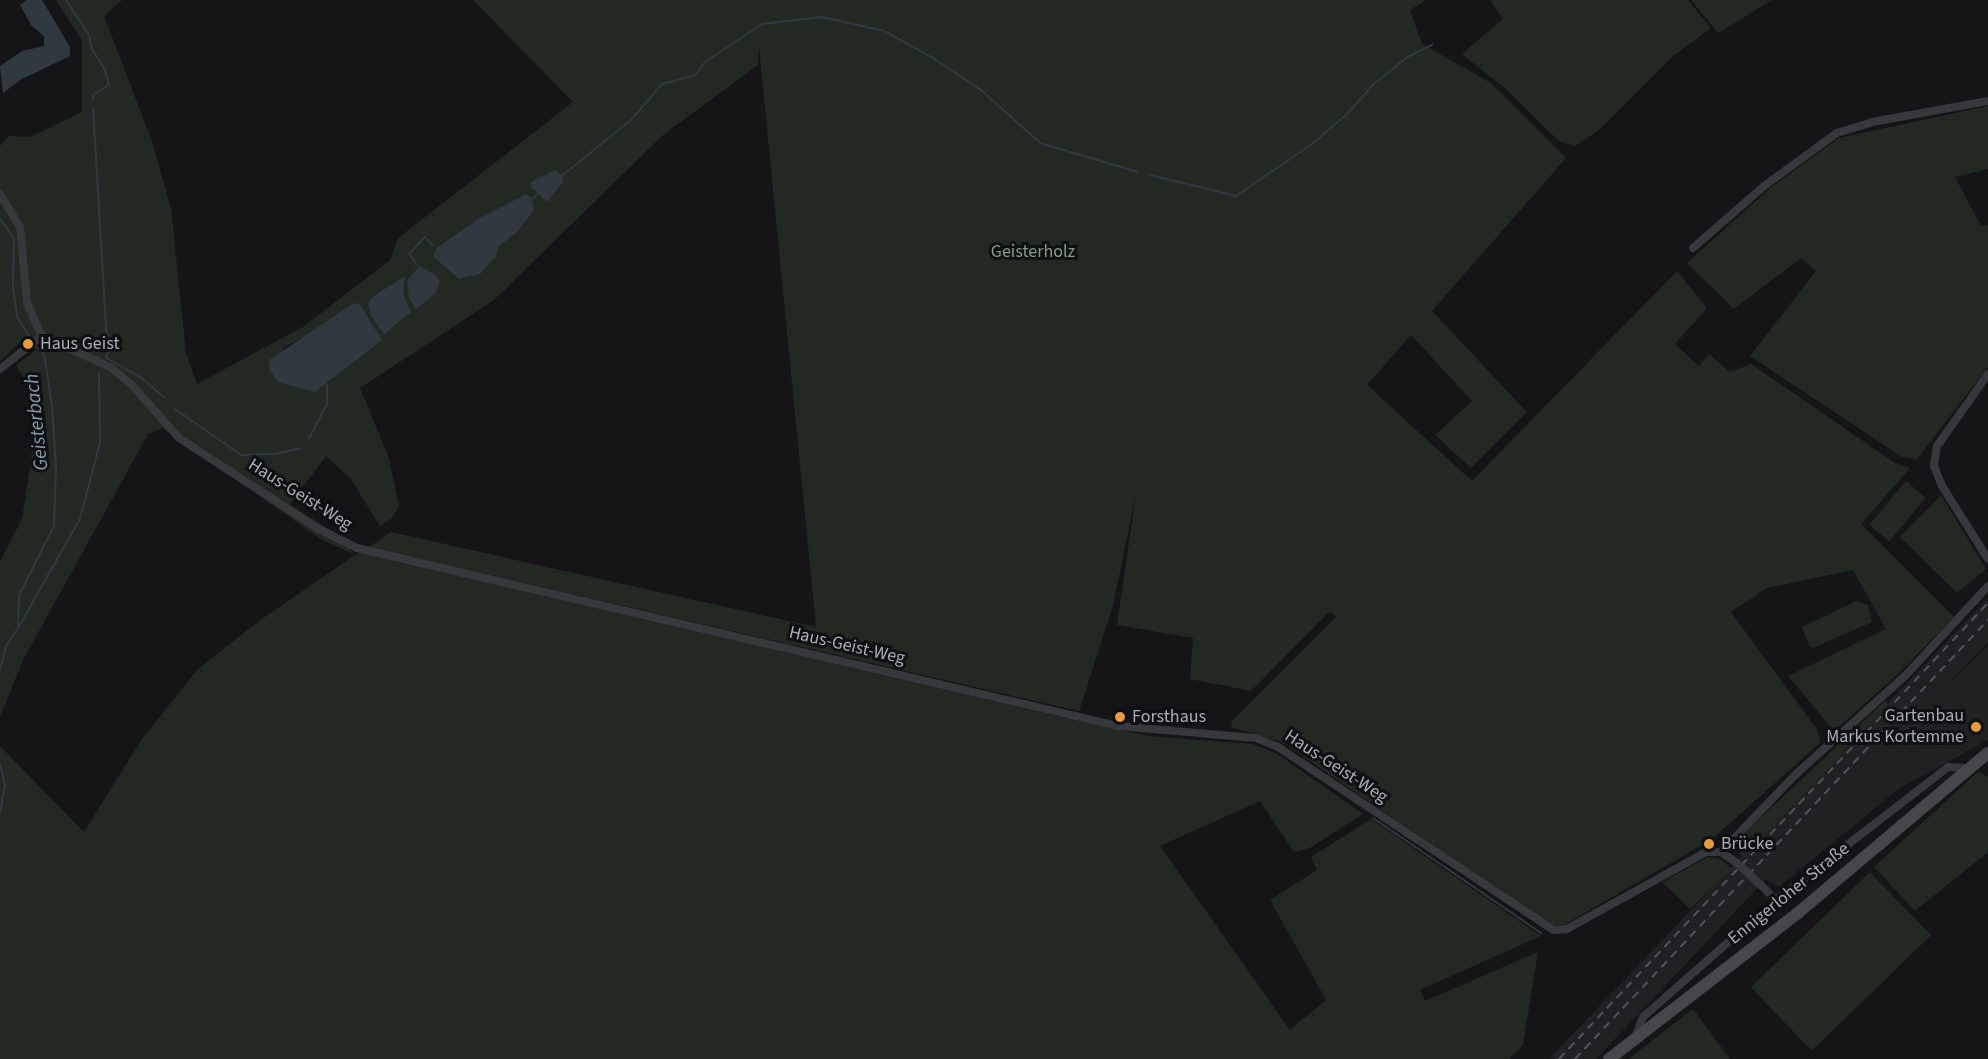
<!DOCTYPE html>
<html>
<head>
<meta charset="utf-8">
<style>
	body { margin:0 }
	#map { position:relative; width:1988px; height:1059px; overflow:hidden; background:#151517; font-family:"Source Sans 3",sans-serif }
	div>[style] { position:absolute }
	[style*='--x'] { left:calc(var(--x)*1px); top:calc(var(--y)*1px); width:calc(var(--w)*1px); rotate:calc(var(--a)*1deg) }
	.built>* { inset:0; background:#212124 }
	.green>* { inset:0; background:#222922; transform-origin:0 0 }
	.water>* { inset:0; background:#2f393f }
	.stream>* { height:2px; margin:-1px; padding:0 1px; transform-origin:1px; border-radius:1px; background:#2f393f }
	.minor>* { height:8px; margin:-4px; padding:0 4px; transform-origin:4px; border-radius:4px; background:#36383b }
	.secondary>* { height:12px; margin:-6px; padding:0 6px; transform-origin:6px; border-radius:6px; background:#45474b }
	.rail>* { height:2px; margin-top:-1px; transform-origin:0; background:repeating-linear-gradient(90deg,#505256 0 8px,transparent 0 14px) }
	.minor-bridge>* { height:8px; margin:-4px; padding:0 4px; transform-origin:4px; border-radius:4px; background:#36383b }
	.dots>* { width:16px; height:16px; translate:-50% -50%; box-sizing:border-box; border:3px solid #101012; border-radius:50% }
	span { translate:-50% -50%; white-space:nowrap; text-align:center; line-height:1.15; -webkit-text-stroke:6px #101012; paint-order:stroke }
	.park-label { font-size:18px; color:#819f80 }
	.poi-label { font-size:18px; color:#a8adb6 }
	.left { translate:0 -50%; text-align:left }
	.right { translate:-100% -50%; text-align:right }
	.street-label { font-size:18px; color:#a8adb6 }
	.water-label { font-size:20px; color:#829dae; font-style:italic }
</style>
</head>
<body>
<div id="map">
	<div class="built">
		<div style="clip-path:polygon(1988px 598px,1988px 642px,1948px 684px,1988px 646px,1988px 740px,1900px 788px,1780px 886px,1765px 880px,1596px 1059px,1549px 1059px)"></div>
	</div>
	<div class="green">
		<div style="clip-path:polygon(evenodd,56px 0,122px 0,104px 16px,152px 141px,171px 208px,186px 353px,197px 384px,303px 327px,390px 260px,398px 238px,573px 102px,473px 0,1426px 0,1410px 10px,1422px 44px,1491px 83px,1566px 158px,1432px 311px,1527px 412px,1471px 468px,1435px 435px,1472px 401px,1411px 335px,1367px 385px,1472px 481px,1677px 271px,1707px 308px,1675px 344px,1699px 366px,1709px 354px,1730px 372px,1751px 364px,1895px 463px,1910px 468px,1861px 524px,1954px 617px,1899px 673px,1834px 731px,1788px 676px,1886px 629px,1853px 570px,1767px 588px,1731px 612px,1818px 731px,1820px 743px,1712px 839px,1566px 924px,1551px 926px,1282px 742px,1231px 727px,1232px 721px,1336px 617px,1330px 611px,1251px 691px,1190px 679px,1193px 638px,1117px 625px,1136px 494px,1113px 606px,1079px 711px,369px 547px,391px 532px,816px 627px,759px 47px,758px 65px,663px 135px,494px 300px,360px 388px,389px 458px,399px 507px,392px 518px,380px 526px,350px 478px,326px 456px,290px 504px,339px 536px,355px 555px,361px 552px,1082px 722px,1149px 736px,1252px 744px,1276px 753px,1363px 814px,1308px 849px,1294px 852px,1260px 801px,1160px 846px,1290px 1030px,1326px 1000px,1270px 900px,1317px 870px,1311px 857px,1371px 819px,1541px 936px,1420px 990px,1425px 1001px,1538px 952px,1523px 1045px,1509px 1059px,0 1059px,0 746px,84px 832px,142px 739px,197px 670px,259px 621px,355px 555px,321px 539px,162px 428px,148px 434px,23px 660px,0 717px,0 562px,22px 519px,36px 428px,34px 396px,16px 365px,47px 342px,24px 338px,0 362px,0 146px,9px 136px,30px 137px,82px 112px,82px 41px,56px 0,367px 319px,382px 340px,343px 368px,327px 385px,281px 349px,304px 337px,367px 319px)"></div>
		<div style="clip-path:polygon(1490px 0,1688px 0,1711px 28px,1673px 56px,1599px 130px,1575px 146px,1560px 142px,1507px 90px,1462px 54px,1503px 19px)"></div>
		<div style="clip-path:polygon(1691px 0,1772px 0,1718px 33px)"></div>
		<div style="clip-path:polygon(1988px 106px,1988px 169px,1955px 177px,1981px 226px,1988px 225px,1988px 367px,1917px 459px,1902px 457px,1750px 356px,1816px 271px,1801px 258px,1734px 309px,1687px 263px,1769px 189px,1839px 138px)"></div>
		<div style="left:1906px;top:481px;width:26px;height:57px;rotate:40deg"></div>
		<div style="clip-path:polygon(1941px 495px,1986px 569px,1957px 593px,1900px 537px)"></div>
		<div style="clip-path:polygon(1856px 601px,1868px 605px,1872px 622px,1813px 648px,1809px 645px,1802px 627px)"></div>
		<div style="clip-path:polygon(1886px 700px,1888px 705px,1743px 858px,1735px 844px,1738px 839px)"></div>
		<div style="clip-path:polygon(1979px 771px,1988px 778px,1988px 852px,1915px 911px,1874px 867px)"></div>
		<div style="clip-path:polygon(1708px 857px,1720px 859px,1732px 869px,1690px 909px,1662px 882px)"></div>
		<div style="left:1870px;top:872px;width:88px;height:166px;rotate:46deg"></div>
		<div style="clip-path:polygon(1693px 1009px,1730px 1059px,1629px 1059px,1640px 1050px)"></div>
	</div>
	<div class="water">
		<div style="clip-path:polygon(27px 0,42px 0,70px 47px,70px 56px,20px 80px,3px 93px,0 66px,22px 51px,44px 46px,44px 36px,31px 25px,20px 5px)"></div>
		<div style="clip-path:polygon(555px 170px,563px 175px,563px 182px,547px 202px,531px 187px,531px 182px)"></div>
		<div style="clip-path:polygon(526px 194px,532px 199px,534px 210px,517px 232px,498px 247px,496px 256px,480px 274px,459px 279px,433px 256px,437px 248px,478px 219px)"></div>
		<div style="clip-path:polygon(419px 266px,435px 274px,440px 282px,435px 294px,416px 309px,409px 298px,407px 281px)"></div>
		<div style="clip-path:polygon(405px 276px,403px 294px,411px 312px,384px 334px,371px 316px,368px 304px,371px 298px)"></div>
		<div style="clip-path:polygon(354px 303px,360px 305px,382px 340px,315px 392px,278px 382px,270px 370px,269px 360px)"></div>
	</div>
	<div class="stream">
		<div style="--x:66;--y:0;--w:42;--a:56.7"></div>
		<div style="--x:89;--y:35;--w:14;--a:78"></div>
		<div style="--x:92;--y:49;--w:25;--a:58"></div>
		<div style="--x:105;--y:70;--w:16;--a:75"></div>
		<div style="--x:109;--y:85;--w:19;--a:148"></div>
		<div style="--x:93;--y:95;--w:5;--a:90"></div>
		<div style="--x:93;--y:108;--w:222;--a:86.6"></div>
		<div style="--x:106;--y:330;--w:14;--a:69"></div>
		<div style="--x:111;--y:343;--w:16;--a:108"></div>
		<div style="--x:106;--y:358;--w:38;--a:29"></div>
		<div style="--x:139;--y:376;--w:33;--a:40"></div>
		<div style="--x:563;--y:175;--w:87;--a:-39"></div>
		<div style="--x:631;--y:120;--w:48;--a:-49.3"></div>
		<div style="--x:662;--y:84;--w:34;--a:-15"></div>
		<div style="--x:695;--y:75;--w:16;--a:-52"></div>
		<div style="--x:705;--y:62;--w:69;--a:-33.7"></div>
		<div style="--x:762;--y:24;--w:60;--a:-6.7"></div>
		<div style="--x:822;--y:17;--w:64;--a:12.7"></div>
		<div style="--x:884;--y:31;--w:56;--a:28.9"></div>
		<div style="--x:933;--y:58;--w:58;--a:33.7"></div>
		<div style="--x:981;--y:90;--w:79;--a:41.9"></div>
		<div style="--x:1040;--y:143;--w:102;--a:16.5"></div>
		<div style="--x:1150;--y:175;--w:89;--a:13.7"></div>
		<div style="--x:1236;--y:196;--w:92;--a:-34.4"></div>
		<div style="--x:1312;--y:144;--w:45;--a:-40.5"></div>
		<div style="--x:1346;--y:115;--w:42;--a:-47.9"></div>
		<div style="--x:1374;--y:84;--w:41;--a:-39.1"></div>
		<div style="--x:1406;--y:58;--w:30;--a:-27"></div>
		<div style="--x:530;--y:201;--w:12;--a:-42"></div>
		<div style="--x:0;--y:219;--w:24;--a:54"></div>
		<div style="--x:14;--y:238;--w:49;--a:91.2"></div>
		<div style="--x:13;--y:287;--w:29;--a:82"></div>
		<div style="--x:17;--y:316;--w:30;--a:60"></div>
		<div style="--x:420;--y:269;--w:19;--a:-126"></div>
		<div style="--x:409;--y:254;--w:23;--a:-47"></div>
		<div style="--x:425;--y:237;--w:11;--a:45"></div>
		<div style="--x:175;--y:409;--w:80;--a:34.9"></div>
		<div style="--x:241;--y:455;--w:34;--a:-2"></div>
		<div style="--x:275;--y:454;--w:26;--a:-13"></div>
		<div style="--x:309;--y:438;--w:38;--a:-62"></div>
		<div style="--x:327;--y:404;--w:20;--a:-90"></div>
		<div style="--x:18;--y:628;--w:125;--a:-60.4"></div>
		<div style="--x:80;--y:519;--w:80;--a:-75.4"></div>
		<div style="--x:100;--y:442;--w:68;--a:-90.8"></div>
		<div style="--x:0;--y:670;--w:25;--a:-76"></div>
		<div style="--x:6;--y:646;--w:22;--a:-56"></div>
		<div style="--x:18;--y:628;--w:33;--a:-88"></div>
		<div style="--x:19;--y:595;--w:77;--a:-63.1"></div>
		<div style="--x:54;--y:526;--w:59;--a:-88.1"></div>
		<div style="--x:56;--y:467;--w:61;--a:-93.8"></div>
		<div style="--x:52;--y:406;--w:53;--a:-98.7"></div>
		<div style="--x:44;--y:354;--w:12;--a:-138"></div>
		<div style="--x:0;--y:764;--w:22;--a:77"></div>
		<div style="--x:5;--y:785;--w:28;--a:100"></div>
		<div style="--x:1373;--y:818;--w:204;--a:34.4"></div>
	</div>
	<div class="minor">
		<div style="--x:0;--y:194;--w:39;--a:59"></div>
		<div style="--x:20;--y:227;--w:76;--a:84.7"></div>
		<div style="--x:27;--y:303;--w:36;--a:66"></div>
		<div style="--x:42;--y:336;--w:75;--a:24.5"></div>
		<div style="--x:110;--y:367;--w:28;--a:39"></div>
		<div style="--x:132;--y:385;--w:71;--a:48.4"></div>
		<div style="--x:179;--y:438;--w:165;--a:33.1"></div>
		<div style="--x:317;--y:528;--w:45;--a:26.6"></div>
		<div style="--x:357;--y:548;--w:782;--a:13.16"></div>
		<div style="--x:1118;--y:726;--w:139;--a:5"></div>
		<div style="--x:1256;--y:738;--w:24;--a:22"></div>
		<div style="--x:1278;--y:747;--w:330;--a:33.6"></div>
		<div style="--x:1553;--y:930;--w:14;--a:-4"></div>
		<div style="--x:1567;--y:929;--w:159;--a:-29"></div>
		<div style="--x:1706;--y:852;--w:15;--a:0"></div>
		<div style="--x:1721;--y:852;--w:19;--a:35"></div>
		<div style="--x:1693;--y:248;--w:94;--a:-41.1"></div>
		<div style="--x:1764;--y:186;--w:90;--a:-36"></div>
		<div style="--x:1837;--y:133;--w:37;--a:-17"></div>
		<div style="--x:1872;--y:122;--w:118;--a:-10.3"></div>
		<div style="--x:0;--y:369;--w:53;--a:-38.2"></div>
		<div style="--x:1988;--y:374;--w:88;--a:125.3"></div>
		<div style="--x:1937;--y:446;--w:20;--a:99"></div>
		<div style="--x:1934;--y:466;--w:22;--a:68"></div>
		<div style="--x:1942;--y:486;--w:86;--a:57.8"></div>
		<div style="--x:1721;--y:852;--w:107;--a:-46.1"></div>
		<div style="--x:1795;--y:775;--w:149;--a:-42"></div>
		<div style="--x:1906;--y:675;--w:121;--a:-47.3"></div>
		<div style="--x:1761;--y:885;--w:21;--a:45"></div>
		<div style="--x:1636;--y:1035;--w:19;--a:-69"></div>
		<div style="--x:1643;--y:1017;--w:177;--a:-41.3"></div>
		<div style="--x:1776;--y:900;--w:217;--a:-37.7"></div>
		<div style="--x:1948;--y:767;--w:20;--a:3"></div>
	</div>
	<div class="secondary">
		<div style="--x:1609;--y:1059;--w:240;--a:-37.7"></div>
		<div style="--x:1799;--y:912;--w:247;--a:-40.1"></div>
	</div>
	<div class="rail">
		<div style="--x:1559;--y:1059;--w:626;--a:-46.75"></div>
		<div style="--x:1575;--y:1059;--w:603;--a:-46.75"></div>
	</div>
	<div class="minor-bridge">
		<div style="--x:1737;--y:863;--w:33;--a:43"></div>
	</div>
	<div class="dots">
		<div style="left:28px;top:344px;background:#e49e40"></div>
		<div style="left:1120px;top:717px;background:#e49e40"></div>
		<div style="left:1976px;top:727px;background:#e49e40"></div>
		<div style="left:1709px;top:844px;background:#e49e40"></div>
	</div>
	<div class="park-label">
		<span style="left:1033px;top:252px">Geisterholz</span>
	</div>
	<div class="poi-label">
		<span class="left" style="left:40px;top:344px">Haus Geist</span>
		<span class="left" style="left:1132px;top:717px">Forsthaus</span>
		<span class="right" style="left:1964px;top:727px">Gartenbau<br>Markus Kortemme</span>
		<span class="left" style="left:1721px;top:844px">Brücke</span>
	</div>
	<div class="street-label">
		<span style="left:300px;top:495px;rotate:32deg">Haus-Geist-Weg</span>
		<span style="left:847px;top:646px;rotate:13deg">Haus-Geist-Weg</span>
		<span style="left:1336px;top:767px;rotate:33deg">Haus-Geist-Weg</span>
		<span style="left:1789px;top:894px;rotate:-39deg">Ennigerloher Straße</span>
	</div>
	<div class="water-label">
		<span style="left:37px;top:422px;rotate:-96deg">Geisterbach</span>
	</div>
</div>
</body>
</html>
